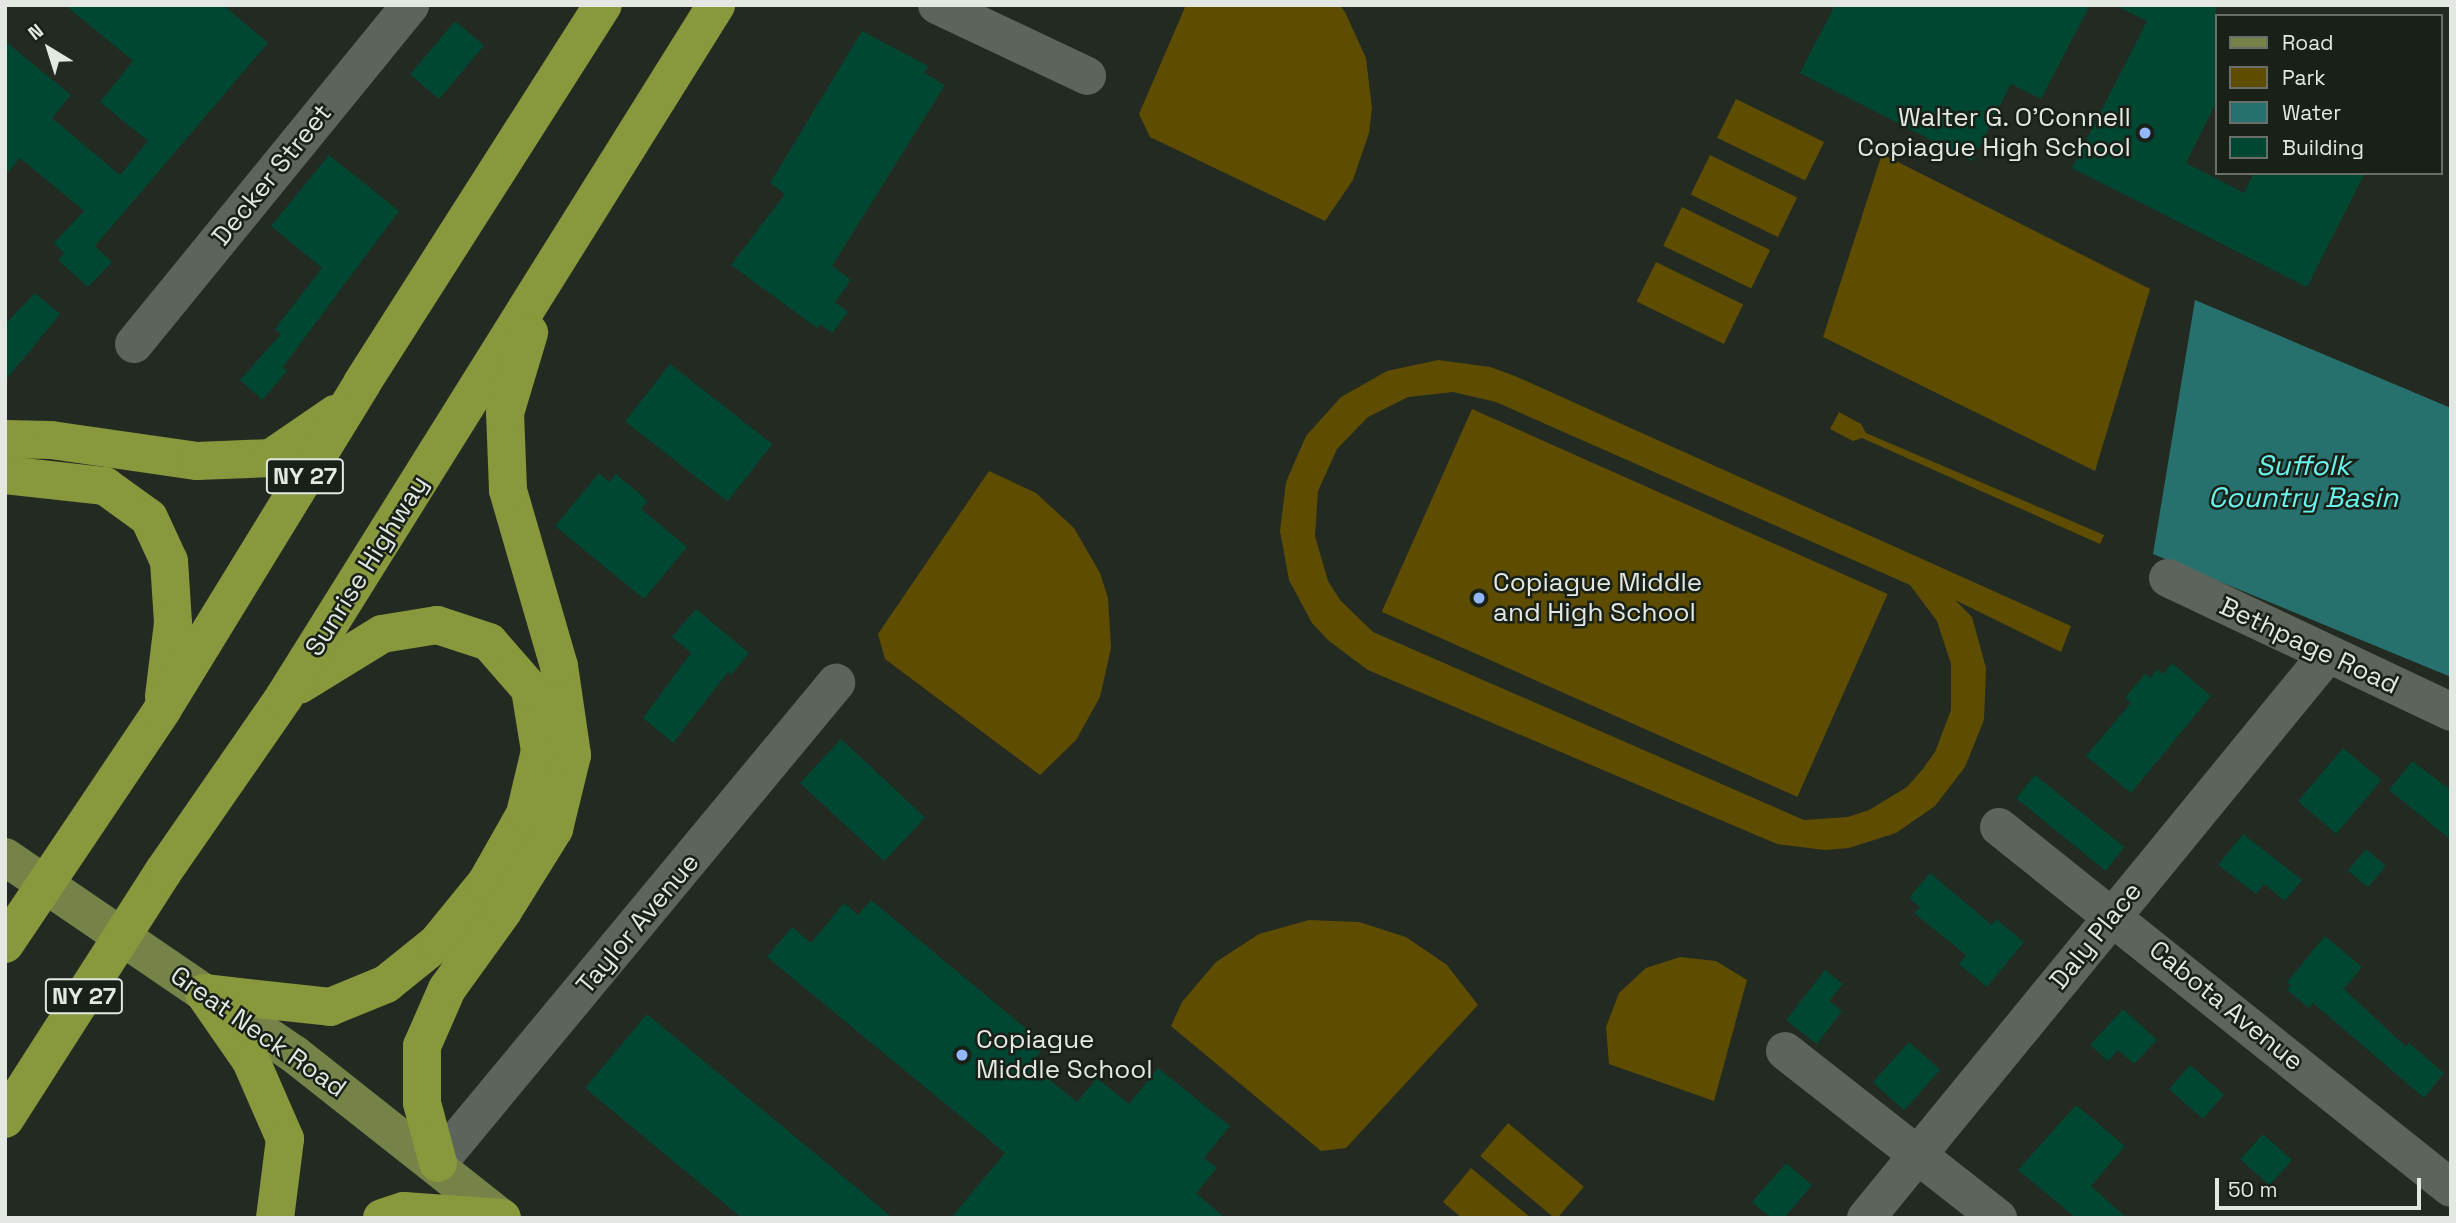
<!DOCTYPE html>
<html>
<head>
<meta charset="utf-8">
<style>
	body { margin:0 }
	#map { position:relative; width:2456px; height:1223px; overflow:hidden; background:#232a22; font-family:"Space Grotesk",sans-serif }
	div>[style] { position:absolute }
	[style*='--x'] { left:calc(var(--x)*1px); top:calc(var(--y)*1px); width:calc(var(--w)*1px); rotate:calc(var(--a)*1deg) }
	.green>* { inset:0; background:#5e4d01; transform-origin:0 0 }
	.water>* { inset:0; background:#26716d }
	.building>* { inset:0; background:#004733; transform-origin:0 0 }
	.minor>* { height:38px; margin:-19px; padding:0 19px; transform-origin:19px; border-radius:19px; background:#5c645b }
	.major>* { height:38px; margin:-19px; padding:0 19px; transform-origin:19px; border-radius:19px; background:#768348 }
	.highway>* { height:38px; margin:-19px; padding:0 19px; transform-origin:19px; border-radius:19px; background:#88983c }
	.dots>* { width:19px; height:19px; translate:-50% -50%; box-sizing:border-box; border:4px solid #192018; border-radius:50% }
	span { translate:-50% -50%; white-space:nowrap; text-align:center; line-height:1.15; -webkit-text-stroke:5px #192018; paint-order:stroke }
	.shield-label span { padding:2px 5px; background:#192018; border:2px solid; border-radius:5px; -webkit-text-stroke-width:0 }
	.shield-label { font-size:24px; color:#e3e8e2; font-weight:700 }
	.poi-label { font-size:26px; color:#e3e8e2 }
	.right { translate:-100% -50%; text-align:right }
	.left { translate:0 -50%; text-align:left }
	.street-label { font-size:26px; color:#e3e8e2 }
	.water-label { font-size:28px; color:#69f3ec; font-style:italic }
	.frame { position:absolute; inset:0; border:7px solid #e3e8e2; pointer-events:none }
	.legend { position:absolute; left:2215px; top:14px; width:228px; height:161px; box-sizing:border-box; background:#192018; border:2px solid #6a7069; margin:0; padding:9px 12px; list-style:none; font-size:21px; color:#e3e8e2 }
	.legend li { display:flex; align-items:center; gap:14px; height:35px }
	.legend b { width:35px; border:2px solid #6a7069 }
	.north { position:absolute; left:14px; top:14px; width:70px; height:70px; -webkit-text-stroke:5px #192018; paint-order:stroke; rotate:322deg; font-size:19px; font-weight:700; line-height:28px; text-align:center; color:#e3e8e2 }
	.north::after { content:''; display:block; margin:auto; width:24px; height:32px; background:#e3e8e2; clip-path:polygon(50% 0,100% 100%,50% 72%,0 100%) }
	.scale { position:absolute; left:2215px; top:1178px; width:206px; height:32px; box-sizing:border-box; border:4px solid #e3e8e2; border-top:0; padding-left:9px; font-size:21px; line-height:24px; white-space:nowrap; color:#e3e8e2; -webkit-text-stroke:5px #192018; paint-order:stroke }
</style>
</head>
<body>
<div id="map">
	<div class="green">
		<div style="clip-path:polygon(1186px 5px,1340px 5px,1345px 12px,1366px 58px,1372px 108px,1369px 133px,1353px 180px,1325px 221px,1150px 137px,1139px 114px)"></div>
		<div style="left:1736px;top:99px;width:98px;height:43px;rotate:26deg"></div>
		<div style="clip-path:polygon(1882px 154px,2150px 289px,2095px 471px,1823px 337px)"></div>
		<div style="left:1710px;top:155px;width:97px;height:44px;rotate:26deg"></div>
		<div style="left:1682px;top:207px;width:98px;height:43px;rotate:26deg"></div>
		<div style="left:1656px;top:262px;width:97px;height:44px;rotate:26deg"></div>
		<div style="clip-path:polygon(evenodd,1438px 360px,1490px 367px,1515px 376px,2071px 626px,2061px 652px,1955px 600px,1972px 617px,1986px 668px,1984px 720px,1965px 767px,1935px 806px,1896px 833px,1849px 848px,1825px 850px,1777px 844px,1368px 670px,1329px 641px,1312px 623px,1289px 580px,1280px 531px,1286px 482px,1306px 436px,1341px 397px,1387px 371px,1438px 360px,1453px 392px,1496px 402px,1910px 585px,1937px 621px,1951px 664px,1951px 710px,1935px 752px,1922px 770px,1907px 787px,1869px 810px,1848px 817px,1804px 820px,1373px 632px,1340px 600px,1328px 581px,1315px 536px,1318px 491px,1337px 449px,1368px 417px,1408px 397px,1453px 392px)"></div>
		<div style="left:1472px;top:409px;width:455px;height:222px;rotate:24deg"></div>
		<div style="clip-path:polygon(1839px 412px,1861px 424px,1866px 433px,2104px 535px,2100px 544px,1862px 438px,1853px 441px,1830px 429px)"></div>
		<div style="clip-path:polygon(989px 471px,1036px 493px,1074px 528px,1100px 573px,1108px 598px,1111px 648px,1100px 697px,1076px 740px,1040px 775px,885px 659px,878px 634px)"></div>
		<div style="clip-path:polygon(1309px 920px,1359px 922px,1406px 937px,1447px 965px,1478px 1005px,1346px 1148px,1321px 1151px,1171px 1026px,1182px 1002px,1216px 962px,1259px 934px)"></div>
		<div style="clip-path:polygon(1680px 957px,1716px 961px,1747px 980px,1714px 1101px,1609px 1064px,1606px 1027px,1619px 993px,1646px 968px)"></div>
		<div style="left:1508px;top:1123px;width:99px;height:43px;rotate:40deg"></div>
		<div style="clip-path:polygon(1471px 1168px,1531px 1218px,1462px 1218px,1443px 1202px)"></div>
	</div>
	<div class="water">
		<div style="clip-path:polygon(2195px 300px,2451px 408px,2451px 677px,2153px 554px)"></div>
	</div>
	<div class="building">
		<div style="clip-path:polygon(65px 5px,223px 5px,268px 43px,95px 246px,112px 262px,88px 287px,58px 260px,64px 253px,54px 243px,84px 211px,20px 158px,5px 176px,5px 41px,71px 95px,52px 118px,120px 175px,148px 141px,100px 102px,133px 61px)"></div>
		<div style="clip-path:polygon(1835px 5px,2090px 5px,2041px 99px,2011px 84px,1972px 161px,1800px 73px)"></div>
		<div style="clip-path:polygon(2115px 5px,2216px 5px,2216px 103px,2186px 163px,2244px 193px,2254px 173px,2365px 173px,2307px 287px,2072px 168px,2147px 21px)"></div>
		<div style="left:455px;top:21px;width:38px;height:70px;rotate:40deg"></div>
		<div style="clip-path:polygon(862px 31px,928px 66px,924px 73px,945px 85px,832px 266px,851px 280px,835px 302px,848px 312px,832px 333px,820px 324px,817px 328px,731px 265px,785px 194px,770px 183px)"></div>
		<div style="clip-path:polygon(329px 155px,399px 211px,283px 367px,287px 371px,262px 400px,240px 380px,281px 334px,275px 329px,322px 268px,271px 226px)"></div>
		<div style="clip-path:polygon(35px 293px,60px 314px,5px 381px,5px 324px)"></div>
		<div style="left:670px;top:364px;width:130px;height:73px;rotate:38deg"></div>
		<div style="clip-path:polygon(599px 473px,609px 482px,616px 474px,648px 501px,641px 509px,687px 547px,644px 599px,555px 526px)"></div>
		<div style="clip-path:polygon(696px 609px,749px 653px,731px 675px,728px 672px,673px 743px,643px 718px,691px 653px,672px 637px)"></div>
		<div style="clip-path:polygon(2172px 663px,2211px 696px,2131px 793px,2086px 756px,2131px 703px,2125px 698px,2145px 674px,2150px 678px,2158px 669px,2163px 674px)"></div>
		<div style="left:841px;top:739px;width:115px;height:60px;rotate:43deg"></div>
		<div style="left:2343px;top:748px;width:50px;height:70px;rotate:40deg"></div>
		<div style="clip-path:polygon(2412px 761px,2451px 790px,2451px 840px,2389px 790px)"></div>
		<div style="left:2035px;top:775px;width:115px;height:30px;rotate:39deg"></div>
		<div style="clip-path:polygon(2243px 834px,2302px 880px,2285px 901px,2264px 884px,2256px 894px,2218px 865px)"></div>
		<div style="left:2366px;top:849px;width:26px;height:28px;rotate:40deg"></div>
		<div style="clip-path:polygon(1930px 873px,1992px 925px,1996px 919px,2024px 942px,1987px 987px,1959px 964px,1966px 955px,1914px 913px,1920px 907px,1909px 898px)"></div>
		<div style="clip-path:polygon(871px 900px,1046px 1045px,1030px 1064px,1077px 1102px,1097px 1078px,1129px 1104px,1158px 1068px,1230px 1126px,1204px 1158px,1217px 1168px,1196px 1193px,1225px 1218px,951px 1218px,1005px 1153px,767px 957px,792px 927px,811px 943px,844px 903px,858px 915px)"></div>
		<div style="clip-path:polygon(2325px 936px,2362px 967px,2344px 989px,2406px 1047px,2409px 1043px,2444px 1073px,2424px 1098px,2313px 1003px,2309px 1008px,2287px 990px,2291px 985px,2287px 982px)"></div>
		<div style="clip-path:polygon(1825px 970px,1843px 984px,1829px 1001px,1842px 1011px,1817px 1044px,1786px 1020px)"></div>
		<div style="clip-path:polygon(2123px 1009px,2157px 1040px,2134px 1064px,2118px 1050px,2108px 1061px,2090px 1045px)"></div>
		<div style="clip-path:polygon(647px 1014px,893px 1218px,742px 1218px,585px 1088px)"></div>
		<div style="left:1909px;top:1042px;width:42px;height:54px;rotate:42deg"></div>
		<div style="left:2190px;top:1065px;width:45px;height:32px;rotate:41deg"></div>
		<div style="clip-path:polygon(2076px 1105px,2125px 1146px,2091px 1186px,2127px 1218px,2076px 1218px,2018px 1170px)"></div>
		<div style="left:2263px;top:1134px;width:39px;height:34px;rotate:42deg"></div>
		<div style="clip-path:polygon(1786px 1163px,1812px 1185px,1784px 1218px,1771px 1218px,1752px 1202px)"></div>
	</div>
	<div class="minor">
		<div style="--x:937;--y:5;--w:166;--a:25.3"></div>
		<div style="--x:134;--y:344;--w:437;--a:-50.8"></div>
		<div style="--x:2168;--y:578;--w:313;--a:25.3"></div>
		<div style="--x:1999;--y:827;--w:578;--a:38.61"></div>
		<div style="--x:1785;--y:1051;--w:271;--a:38.1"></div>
		<div style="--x:438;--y:1163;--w:624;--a:-50.34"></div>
		<div style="--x:1866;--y:1218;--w:728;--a:-50.69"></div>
	</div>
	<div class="major">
		<div style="--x:5;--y:857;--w:350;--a:34.3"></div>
		<div style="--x:294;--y:1054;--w:265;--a:38.3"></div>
	</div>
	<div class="highway">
		<div style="--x:5;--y:439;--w:46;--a:1.2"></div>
		<div style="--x:51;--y:440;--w:148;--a:8.2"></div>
		<div style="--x:197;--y:461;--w:74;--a:-2.3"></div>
		<div style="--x:271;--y:458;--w:78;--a:-34.5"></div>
		<div style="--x:5;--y:475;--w:101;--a:6.3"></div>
		<div style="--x:105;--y:486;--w:54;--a:36"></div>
		<div style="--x:149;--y:518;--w:47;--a:65.1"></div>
		<div style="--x:169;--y:561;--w:62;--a:86.3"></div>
		<div style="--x:173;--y:623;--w:74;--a:97"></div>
		<div style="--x:5;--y:944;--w:282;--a:-56.1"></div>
		<div style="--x:162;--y:710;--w:383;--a:-58.5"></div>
		<div style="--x:362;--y:383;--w:448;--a:-57.5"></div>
		<div style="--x:204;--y:993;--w:127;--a:6.3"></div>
		<div style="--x:330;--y:1007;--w:61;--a:-22.3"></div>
		<div style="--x:386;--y:984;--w:65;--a:-38.8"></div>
		<div style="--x:437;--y:943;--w:77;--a:-50.8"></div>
		<div style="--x:486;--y:883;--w:79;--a:-60.5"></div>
		<div style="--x:525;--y:814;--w:65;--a:-76.6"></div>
		<div style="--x:540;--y:751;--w:63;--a:-99.2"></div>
		<div style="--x:530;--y:689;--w:62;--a:-131.1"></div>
		<div style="--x:489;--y:642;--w:55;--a:-161.9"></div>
		<div style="--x:437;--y:625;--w:56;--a:170.7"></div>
		<div style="--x:382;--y:634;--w:97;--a:148.4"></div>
		<div style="--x:204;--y:993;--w:83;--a:55.3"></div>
		<div style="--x:251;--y:1061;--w:85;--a:66.4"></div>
		<div style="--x:285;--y:1139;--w:80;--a:97.2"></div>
		<div style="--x:5;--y:1119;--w:293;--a:-57.4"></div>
		<div style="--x:163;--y:872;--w:213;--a:-55.3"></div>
		<div style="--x:284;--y:697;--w:816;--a:-58.02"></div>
		<div style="--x:438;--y:1163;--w:62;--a:-104.9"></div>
		<div style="--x:422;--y:1103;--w:57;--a:-90"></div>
		<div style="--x:422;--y:1046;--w:62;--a:-66.3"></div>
		<div style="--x:447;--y:989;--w:96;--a:-54.3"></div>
		<div style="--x:503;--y:911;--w:97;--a:-58.1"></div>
		<div style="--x:554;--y:829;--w:76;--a:-76.3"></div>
		<div style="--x:572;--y:755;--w:90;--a:-98.3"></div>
		<div style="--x:559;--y:666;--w:183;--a:-106.2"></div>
		<div style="--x:508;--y:490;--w:77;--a:-92.2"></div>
		<div style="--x:505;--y:413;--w:84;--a:-73.3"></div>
		<div style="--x:382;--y:1218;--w:23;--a:-18"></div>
		<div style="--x:404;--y:1211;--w:98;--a:4.1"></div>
	</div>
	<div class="dots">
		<div style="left:2145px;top:133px;background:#94b7fd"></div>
		<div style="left:1479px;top:598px;background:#94b7fd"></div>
		<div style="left:962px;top:1055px;background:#94b7fd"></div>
	</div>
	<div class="shield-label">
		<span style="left:305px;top:476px">NY 27</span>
		<span style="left:84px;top:996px">NY 27</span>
	</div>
	<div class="poi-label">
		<span class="right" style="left:2131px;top:133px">Walter G. O'Connell<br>Copiague High School</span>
		<span class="left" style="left:1493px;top:598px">Copiague Middle<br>and High School</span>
		<span class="left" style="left:976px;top:1055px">Copiague<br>Middle School</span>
	</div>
	<div class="street-label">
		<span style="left:272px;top:175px;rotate:-51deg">Decker Street</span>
		<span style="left:367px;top:566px;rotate:-58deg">Sunrise Highway</span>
		<span style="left:2309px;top:646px;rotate:25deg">Bethpage Road</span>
		<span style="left:638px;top:924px;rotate:-50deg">Taylor Avenue</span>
		<span style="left:2096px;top:936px;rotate:-51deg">Daly Place</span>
		<span style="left:2226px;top:1006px;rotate:39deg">Cabota Avenue</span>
		<span style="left:258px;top:1032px;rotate:35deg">Great Neck Road</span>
	</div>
	<div class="water-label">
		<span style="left:2303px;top:481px">Suffolk<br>Country Basin</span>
	</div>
	<div class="frame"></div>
	<ul class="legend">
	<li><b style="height:9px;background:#768348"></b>Road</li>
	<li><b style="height:19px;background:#5e4d01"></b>Park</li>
	<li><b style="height:19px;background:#26716d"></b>Water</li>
	<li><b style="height:19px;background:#004733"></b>Building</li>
	</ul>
	<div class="north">N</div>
	<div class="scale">50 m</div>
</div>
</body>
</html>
